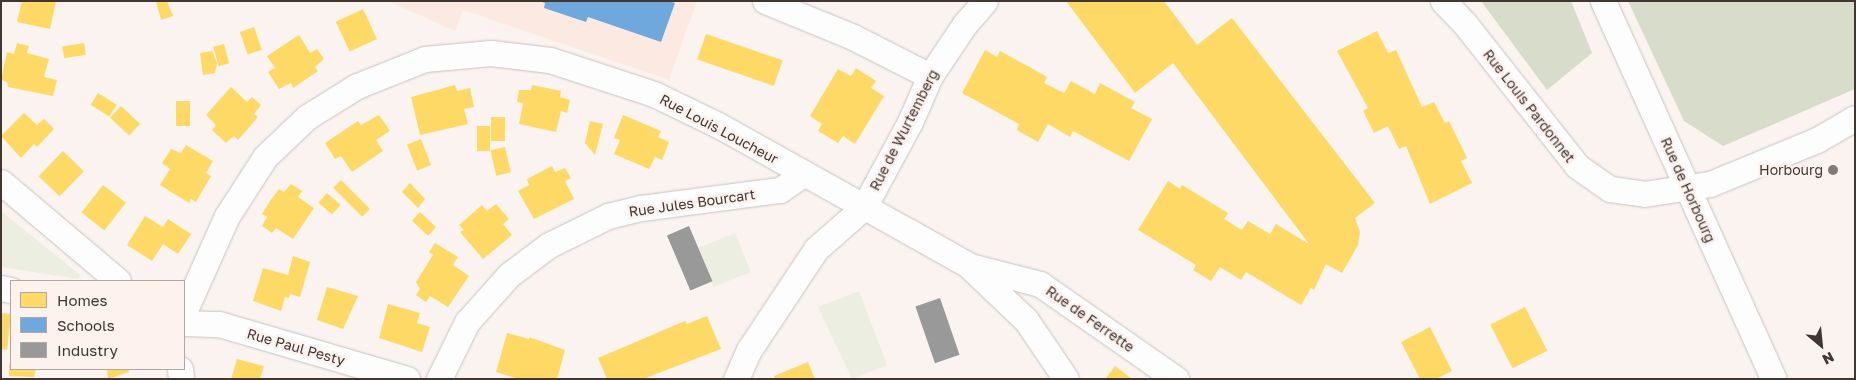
<!DOCTYPE html>
<html>
<head>
<meta charset="utf-8">
<style>
	body { margin:0 }
	#map { position:relative; width:1856px; height:380px; overflow:hidden; background:#faf3f0; font-family:"Golos Text",sans-serif }
	div>[style] { position:absolute }
	[style*='--x'] { left:calc(var(--x)*1px); top:calc(var(--y)*1px); width:calc(var(--w)*1px); rotate:calc(var(--a)*1deg) }
	.built>* { inset:0; background:#fce9e1 }
	.green>* { inset:0; background:#eceee2; transform-origin:0 0 }
	.forest>* { inset:0; background:#d8dccb }
	.homes>* { inset:0; background:#ffd966; transform-origin:0 0 }
	.schools>* { inset:0; background:#6fa8dc }
	.industry>* { inset:0; background:#999; transform-origin:0 0 }
	.roads { filter:drop-shadow(0 0 1px #cac2bd) drop-shadow(0 0 1px #cac2bd) }
	.minor>* { height:25px; margin:-12.5px; padding:0 12.5px; transform-origin:12.5px; border-radius:12.5px; background:#fefdfd }
	.dots>* { width:14px; height:14px; translate:-50% -50%; box-sizing:border-box; border:2px solid #fdf2ed; border-radius:50% }
	span { translate:-50% -50%; white-space:nowrap; text-align:center; line-height:1.15; -webkit-text-stroke:5px #fdf2ed; paint-order:stroke }
	.street-label { font-size:14px; color:#413631 }
	.poi-label { font-size:14px; color:#413631 }
	.right { translate:-100% -50%; text-align:right }
	.frame { position:absolute; inset:0; border:2px solid #413631; pointer-events:none }
	.legend { position:absolute; left:10px; top:280px; width:175px; height:90px; box-sizing:border-box; background:#fdf2ed; border:1px solid #b2a7a2; margin:0; padding:6px 9px; list-style:none; font-size:15px; color:#413631 }
	.legend li { display:flex; align-items:center; gap:10px; height:25px }
	.legend b { width:25px; border:1px solid #b2a7a2 }
	.north { position:absolute; left:1796px; top:320px; width:50px; height:50px; -webkit-text-stroke:4px #fdf2ed; paint-order:stroke; rotate:152deg; font-size:14px; font-weight:700; line-height:20px; text-align:center; color:#413631 }
	.north::after { content:''; display:block; margin:auto; width:18px; height:22px; background:#413631; clip-path:polygon(50% 0,100% 100%,50% 72%,0 100%) }
</style>
</head>
<body>
<div id="map">
	<div class="built">
		<div style="clip-path:polygon(388px 1px,697px 1px,669px 80px,463px 10px,455px 31px)"></div>
	</div>
	<div class="green">
		<div style="clip-path:polygon(1px 211px,80px 275px,78px 279px,1px 267px)"></div>
		<div style="left:735px;top:233px;width:42px;height:40px;rotate:68deg"></div>
		<div style="clip-path:polygon(859px 291px,887px 365px,852px 379px,818px 307px)"></div>
	</div>
	<div class="forest">
		<div style="clip-path:polygon(1481px 1px,1571px 1px,1592px 53px,1547px 90px)"></div>
		<div style="clip-path:polygon(1628px 1px,1855px 1px,1855px 89px,1723px 146px,1684px 121px)"></div>
	</div>
	<div class="homes">
		<div style="clip-path:polygon(22px 1px,56px 2px,50px 29px,17px 22px)"></div>
		<div style="clip-path:polygon(156px 1px,167px 1px,173px 16px,161px 20px)"></div>
		<div style="clip-path:polygon(1066px 1px,1164px 1px,1197px 45px,1232px 18px,1375px 203px,1355px 218px,1360px 232px,1358px 245px,1342px 273px,1326px 264px,1314px 290px,1311px 288px,1301px 305px,1246px 272px,1241px 280px,1220px 267px,1211px 281px,1193px 270px,1196px 265px,1138px 230px,1168px 181px,1180px 189px,1182px 185px,1228px 213px,1224px 219px,1242px 230px,1248px 221px,1270px 234px,1276px 224px,1309px 244px,1173px 63px,1135px 93px)"></div>
		<div style="left:363px;top:9px;width:33px;height:30px;rotate:65deg"></div>
		<div style="left:254px;top:27px;width:24px;height:15px;rotate:71deg"></div>
		<div style="clip-path:polygon(1377px 31px,1388px 53px,1396px 50px,1422px 107px,1434px 102px,1445px 123px,1449px 121px,1467px 158px,1461px 161px,1472px 183px,1430px 204px,1406px 146px,1399px 149px,1388px 126px,1374px 133px,1363px 111px,1368px 108px,1337px 51px)"></div>
		<div style="left:706px;top:34px;width:81px;height:27px;rotate:19deg"></div>
		<div style="clip-path:polygon(299px 35px,310px 53px,317px 49px,324px 59px,315px 67px,318px 71px,293px 88px,291px 83px,279px 89px,268px 72px,275px 68px,267px 56px)"></div>
		<div style="clip-path:polygon(17px 43px,29px 46px,27px 53px,49px 59px,44px 77px,57px 80px,53px 96px,8px 87px,7px 82px,1px 80px,7px 52px,14px 54px)"></div>
		<div style="left:84px;top:43px;width:12px;height:22px;rotate:81deg"></div>
		<div style="left:224px;top:44px;width:20px;height:11px;rotate:75deg"></div>
		<div style="clip-path:polygon(985px 50px,997px 57px,1000px 51px,1035px 70px,1047px 77px,1044px 83px,1064px 93px,1071px 81px,1095px 94px,1100px 83px,1135px 102px,1131px 108px,1152px 119px,1129px 161px,1073px 131px,1070px 137px,1048px 124px,1038px 142px,1017px 130px,1019px 124px,962px 93px)"></div>
		<div style="clip-path:polygon(212px 51px,217px 63px,215px 73px,203px 75px,200px 53px)"></div>
		<div style="clip-path:polygon(856px 68px,876px 81px,871px 88px,884px 96px,855px 144px,843px 136px,838px 143px,818px 131px,822px 124px,810px 116px,838px 69px,851px 76px)"></div>
		<div style="clip-path:polygon(455px 85px,457px 91px,470px 88px,474px 107px,464px 109px,468px 124px,420px 135px,411px 97px)"></div>
		<div style="clip-path:polygon(532px 85px,561px 91px,560px 97px,570px 100px,567px 113px,561px 111px,556px 132px,519px 124px,523px 103px,517px 102px,519px 90px,531px 90px)"></div>
		<div style="clip-path:polygon(231px 87px,247px 102px,252px 97px,261px 105px,254px 114px,258px 117px,238px 140px,234px 136px,226px 143px,212px 130px,216px 125px,206px 115px)"></div>
		<div style="left:98px;top:93px;width:22px;height:14px;rotate:32deg"></div>
		<div style="left:176px;top:101px;width:14px;height:25px"></div>
		<div style="left:121px;top:106px;width:26px;height:16px;rotate:43deg"></div>
		<div style="clip-path:polygon(24px 113px,37px 125px,44px 119px,54px 129px,37px 147px,34px 144px,21px 158px,1px 136px)"></div>
		<div style="clip-path:polygon(379px 115px,390px 131px,376px 140px,383px 151px,352px 172px,341px 156px,335px 159px,325px 143px,358px 121px,361px 125px)"></div>
		<div style="clip-path:polygon(623px 115px,661px 131px,658px 137px,669px 142px,662px 160px,655px 157px,649px 169px,614px 154px,620px 140px,614px 138px)"></div>
		<div style="left:491px;top:117px;width:14px;height:24px"></div>
		<div style="clip-path:polygon(590px 121px,603px 124px,595px 155px,585px 143px)"></div>
		<div style="left:477px;top:126px;width:13px;height:25px"></div>
		<div style="left:421px;top:139px;width:28px;height:15px;rotate:69deg"></div>
		<div style="clip-path:polygon(186px 145px,213px 161px,206px 173px,211px 176px,196px 202px,191px 199px,189px 203px,160px 185px,170px 169px,162px 163px,171px 149px,181px 153px)"></div>
		<div style="left:505px;top:147px;width:26px;height:15px;rotate:77deg"></div>
		<div style="left:63px;top:151px;width:29px;height:35px;rotate:44deg"></div>
		<div style="clip-path:polygon(552px 166px,555px 172px,565px 168px,571px 178px,565px 181px,574px 199px,534px 219px,518px 191px,529px 185px,527px 179px)"></div>
		<div style="left:341px;top:180px;width:41px;height:11px;rotate:45deg"></div>
		<div style="clip-path:polygon(410px 183px,425px 199px,418px 208px,402px 192px)"></div>
		<div style="clip-path:polygon(291px 184px,302px 191px,298px 197px,314px 208px,293px 239px,276px 228px,272px 233px,262px 226px,267px 217px,262px 214px,270px 201px,279px 189px,284px 192px)"></div>
		<div style="left:103px;top:185px;width:29px;height:35px;rotate:38deg"></div>
		<div style="left:327px;top:193px;width:18px;height:13px;rotate:41deg"></div>
		<div style="clip-path:polygon(496px 204px,509px 219px,503px 224px,512px 235px,483px 259px,460px 232px,464px 230px,459px 225px,482px 205px,487px 211px)"></div>
		<div style="left:420px;top:212px;width:22px;height:12px;rotate:43deg"></div>
		<div style="clip-path:polygon(145px 216px,163px 227px,168px 219px,191px 234px,178px 254px,163px 244px,152px 261px,127px 245px)"></div>
		<div style="clip-path:polygon(435px 243px,458px 257px,453px 265px,469px 276px,448px 307px,430px 296px,426px 302px,416px 295px,420px 289px,416px 282px,433px 255px,429px 252px)"></div>
		<div style="clip-path:polygon(293px 256px,310px 262px,300px 297px,290px 294px,289px 298px,285px 297px,281px 311px,253px 301px,263px 268px,288px 275px)"></div>
		<div style="clip-path:polygon(327px 287px,358px 296px,343px 329px,317px 320px)"></div>
		<div style="clip-path:polygon(388px 304px,420px 313px,417px 323px,430px 327px,422px 352px,379px 338px)"></div>
		<div style="left:1525px;top:307px;width:49px;height:39px;rotate:63deg"></div>
		<div style="left:1px;top:313px;width:10px;height:36px;rotate:6deg"></div>
		<div style="clip-path:polygon(707px 316px,721px 349px,643px 379px,607px 379px,598px 358px,685px 321px,687px 324px)"></div>
		<div style="clip-path:polygon(1430px 327px,1452px 371px,1436px 379px,1420px 379px,1401px 342px)"></div>
		<div style="clip-path:polygon(507px 333px,529px 339px,529px 337px,565px 350px,557px 379px,518px 379px,496px 372px)"></div>
		<div style="clip-path:polygon(237px 359px,264px 366px,260px 379px,231px 379px)"></div>
		<div style="clip-path:polygon(9px 362px,11px 369px,36px 369px,34px 377px,9px 376px)"></div>
		<div style="clip-path:polygon(808px 362px,815px 379px,775px 379px,774px 376px)"></div>
		<div style="clip-path:polygon(1115px 366px,1132px 379px,1106px 378px)"></div>
		<div style="clip-path:polygon(107px 369px,128px 369px,129px 372px,108px 379px)"></div>
	</div>
	<div class="schools">
		<div style="clip-path:polygon(669px 1px,675px 3px,661px 42px,588px 17px,586px 22px,544px 8px,545px 3px,542px 2px)"></div>
	</div>
	<div class="industry">
		<div style="left:689px;top:226px;width:60px;height:24px;rotate:67deg"></div>
		<div style="left:940px;top:298px;width:60px;height:26px;rotate:71deg"></div>
	</div>
	<div class="roads">
		<div class="minor">
			<div style="--x:765;--y:1;--w:95;--a:22.2"></div>
			<div style="--x:853;--y:37;--w:86;--a:26.9"></div>
			<div style="--x:1443;--y:1;--w:32;--a:46"></div>
			<div style="--x:1465;--y:24;--w:181;--a:51.7"></div>
			<div style="--x:1577;--y:166;--w:40;--a:34.9"></div>
			<div style="--x:1610;--y:189;--w:34;--a:8"></div>
			<div style="--x:1644;--y:194;--w:67;--a:-8.6"></div>
			<div style="--x:1710;--y:184;--w:116;--a:-22.4"></div>
			<div style="--x:1817;--y:140;--w:44;--a:-30.1"></div>
			<div style="--x:1603;--y:1;--w:415;--a:65.7"></div>
			<div style="--x:1;--y:182;--w:153;--a:40.2"></div>
			<div style="--x:970;--y:266;--w:72;--a:14.4"></div>
			<div style="--x:1040;--y:284;--w:166;--a:34.9"></div>
			<div style="--x:1;--y:288;--w:10;--a:11"></div>
			<div style="--x:184;--y:312;--w:105;--a:-65.9"></div>
			<div style="--x:227;--y:216;--w:70;--a:-57.2"></div>
			<div style="--x:265;--y:157;--w:58;--a:-43.6"></div>
			<div style="--x:307;--y:117;--w:59;--a:-31.8"></div>
			<div style="--x:357;--y:86;--w:73;--a:-21.7"></div>
			<div style="--x:425;--y:59;--w:66;--a:-5.2"></div>
			<div style="--x:491;--y:53;--w:59;--a:6.8"></div>
			<div style="--x:550;--y:60;--w:109;--a:18.1"></div>
			<div style="--x:654;--y:94;--w:71;--a:25.8"></div>
			<div style="--x:718;--y:125;--w:218;--a:29.2"></div>
			<div style="--x:908;--y:231;--w:69;--a:29.5"></div>
			<div style="--x:968;--y:265;--w:80;--a:43.5"></div>
			<div style="--x:1026;--y:320;--w:71;--a:55.9"></div>
			<div style="--x:184;--y:323;--w:35;--a:2"></div>
			<div style="--x:219;--y:324;--w:196;--a:16.3"></div>
			<div style="--x:180;--y:369;--w:10;--a:84"></div>
			<div style="--x:439;--y:379;--w:64;--a:-63.8"></div>
			<div style="--x:467;--y:322;--w:63;--a:-48.2"></div>
			<div style="--x:509;--y:275;--w:50;--a:-36.9"></div>
			<div style="--x:549;--y:245;--w:66;--a:-26.2"></div>
			<div style="--x:608;--y:216;--w:34;--a:-14"></div>
			<div style="--x:641;--y:208;--w:140;--a:-7.4"></div>
			<div style="--x:780;--y:190;--w:28;--a:-35"></div>
			<div style="--x:736;--y:379;--w:32;--a:-66"></div>
			<div style="--x:749;--y:350;--w:121;--a:-56.4"></div>
			<div style="--x:816;--y:249;--w:64;--a:-41.2"></div>
			<div style="--x:864;--y:207;--w:97;--a:-61.6"></div>
			<div style="--x:910;--y:122;--w:50;--a:-66.5"></div>
			<div style="--x:930;--y:76;--w:63;--a:-56.1"></div>
			<div style="--x:965;--y:24;--w:30;--a:-49"></div>
		</div>
	</div>
	<div class="dots">
		<div style="left:1833px;top:170px;background:#827874"></div>
	</div>
	<div class="street-label">
		<span style="left:1529px;top:106px;rotate:52deg">Rue Louis Pardonnet</span>
		<span style="left:719px;top:129px;rotate:28deg">Rue Louis Loucheur</span>
		<span style="left:904px;top:130px;rotate:-63deg">Rue de Wurtemberg</span>
		<span style="left:1688px;top:190px;rotate:66deg">Rue de Horbourg</span>
		<span style="left:692px;top:203px;rotate:-8deg">Rue Jules Bourcart</span>
		<span style="left:1090px;top:319px;rotate:35deg">Rue de Ferrette</span>
		<span style="left:296px;top:347px;rotate:16deg">Rue Paul Pesty</span>
	</div>
	<div class="poi-label">
		<span class="right" style="left:1823px;top:170px">Horbourg</span>
	</div>
	<div class="frame"></div>
	<ul class="legend">
	<li><b style="height:14px;background:#ffd966"></b>Homes</li>
	<li><b style="height:14px;background:#6fa8dc"></b>Schools</li>
	<li><b style="height:14px;background:#999"></b>Industry</li>
	</ul>
	<div class="north">N</div>
</div>
</body>
</html>
